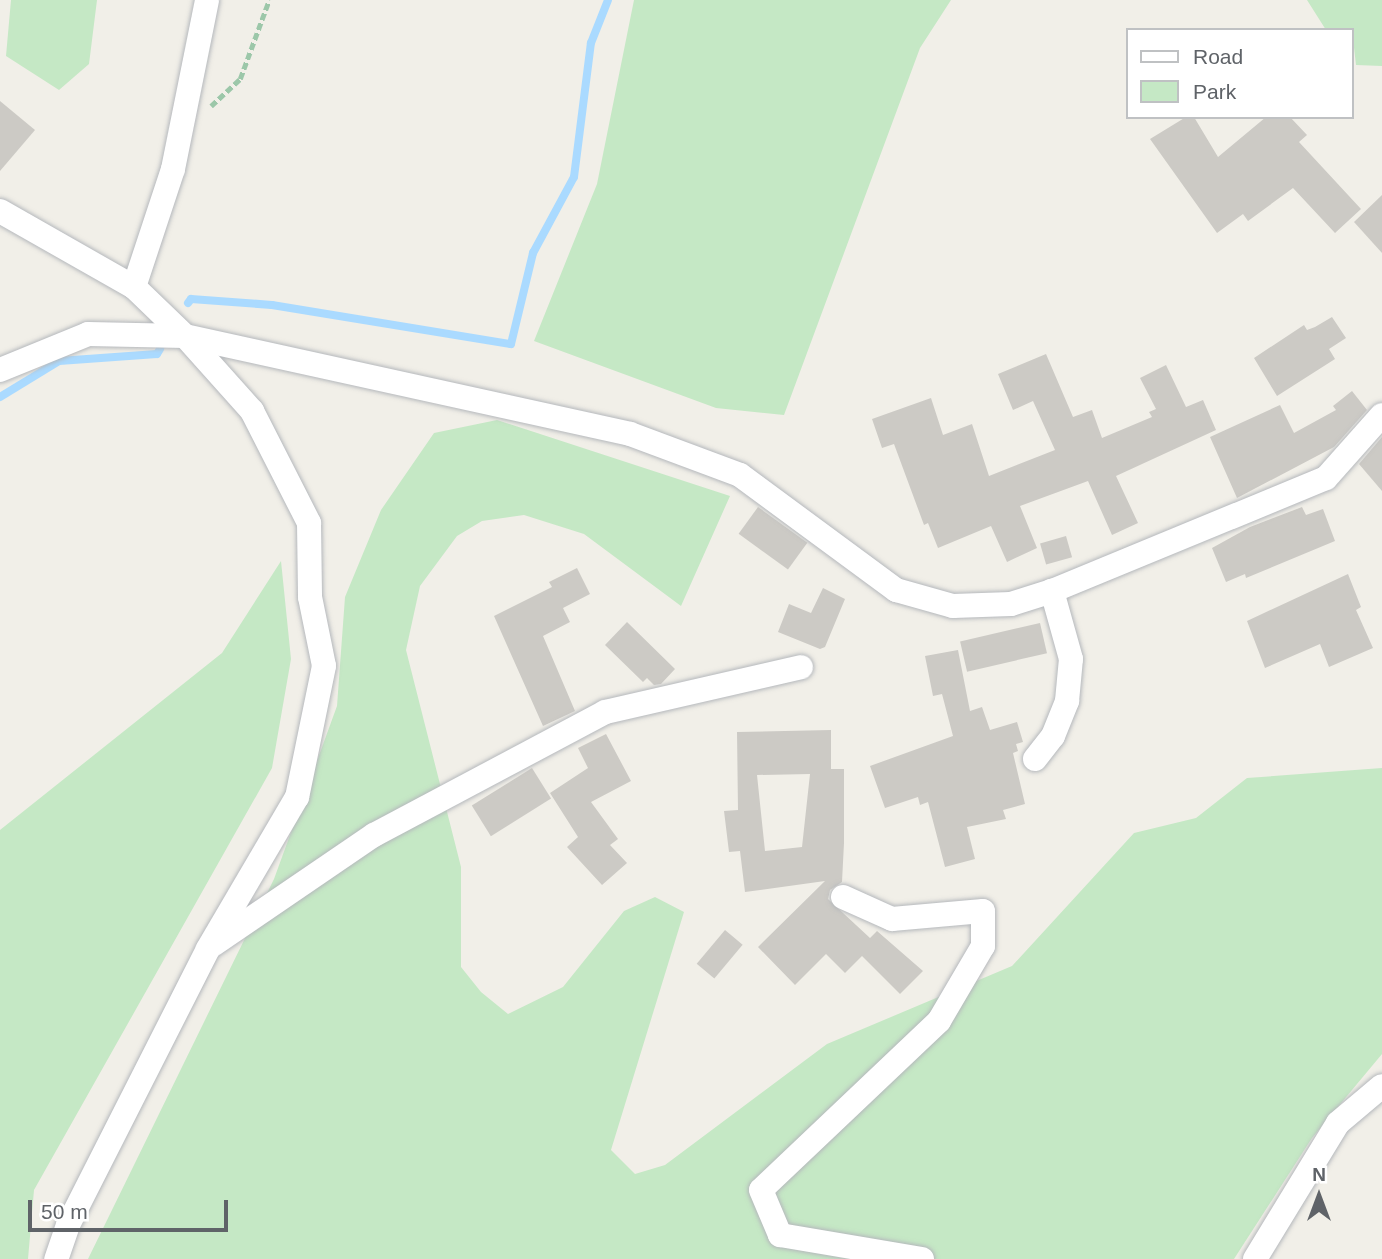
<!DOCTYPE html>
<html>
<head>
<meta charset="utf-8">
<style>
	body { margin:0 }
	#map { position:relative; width:1382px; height:1259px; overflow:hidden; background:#f1efe8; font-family:Arial,sans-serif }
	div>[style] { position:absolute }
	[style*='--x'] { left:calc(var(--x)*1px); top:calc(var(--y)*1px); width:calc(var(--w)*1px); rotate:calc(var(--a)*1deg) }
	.green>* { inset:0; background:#c5e8c5 }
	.stream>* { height:8px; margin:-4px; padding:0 4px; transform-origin:4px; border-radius:4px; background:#aadaff }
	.building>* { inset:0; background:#cccac5; transform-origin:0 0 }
	.path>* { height:4.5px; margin-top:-2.25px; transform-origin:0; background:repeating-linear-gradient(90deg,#9cc7a9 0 7px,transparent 0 10.5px) }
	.roads { filter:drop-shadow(0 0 2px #b5b8bc) drop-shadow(0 0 2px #b5b8bc) }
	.minor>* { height:24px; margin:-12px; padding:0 12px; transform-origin:12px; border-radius:12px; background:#fff }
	span { translate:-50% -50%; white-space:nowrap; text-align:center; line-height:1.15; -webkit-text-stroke:5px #fff; paint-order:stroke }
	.legend { position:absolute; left:1126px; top:28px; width:228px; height:91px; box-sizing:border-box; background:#fff; border:2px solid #bfc1c3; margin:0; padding:9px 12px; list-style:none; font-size:21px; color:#5f6368 }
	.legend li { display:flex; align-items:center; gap:14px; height:35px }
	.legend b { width:35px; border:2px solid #bfc1c3 }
	.north { position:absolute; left:1284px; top:1161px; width:70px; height:70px; -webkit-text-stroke:5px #fff; paint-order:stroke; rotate:0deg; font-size:19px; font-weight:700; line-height:28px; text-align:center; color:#5f6368 }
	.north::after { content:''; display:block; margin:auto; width:24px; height:32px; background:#5f6368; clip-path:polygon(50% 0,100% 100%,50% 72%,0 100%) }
	.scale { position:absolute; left:28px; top:1200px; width:200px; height:32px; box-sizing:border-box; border:4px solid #5f6368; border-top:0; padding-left:9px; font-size:21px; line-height:24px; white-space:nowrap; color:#5f6368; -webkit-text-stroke:5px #fff; paint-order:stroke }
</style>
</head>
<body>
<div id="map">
	<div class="green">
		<div style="clip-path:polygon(11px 0,97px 0,89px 64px,59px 90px,6px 56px)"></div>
		<div style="clip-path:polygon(634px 0,951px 0,920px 48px,784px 415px,716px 408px,534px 341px,597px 184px)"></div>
		<div style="clip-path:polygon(1307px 0,1382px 0,1382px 66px,1356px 65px,1352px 30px,1326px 30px)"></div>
		<div style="clip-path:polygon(497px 420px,730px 496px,681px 606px,584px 534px,524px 515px,482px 521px,457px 536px,420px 586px,406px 650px,461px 867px,461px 967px,481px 992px,508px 1014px,563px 987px,624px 911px,655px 897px,684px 912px,611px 1150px,635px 1174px,665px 1165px,827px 1044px,1012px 966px,1134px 833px,1196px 818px,1247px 778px,1382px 768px,1382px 1054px,1312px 1138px,1234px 1259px,88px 1259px,274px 879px,337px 706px,345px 597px,381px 510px,434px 433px)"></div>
		<div style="clip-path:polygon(281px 561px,291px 659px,272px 768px,34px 1190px,28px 1259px,0 1259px,0 830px,222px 653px)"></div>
	</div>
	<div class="stream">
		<div style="--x:188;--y:303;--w:5;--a:-53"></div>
		<div style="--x:191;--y:299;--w:81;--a:4.2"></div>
		<div style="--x:272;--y:305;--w:242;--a:9.3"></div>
		<div style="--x:511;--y:344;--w:94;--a:-76.4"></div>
		<div style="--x:533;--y:253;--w:86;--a:-61.7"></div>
		<div style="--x:574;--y:177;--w:135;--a:-82.8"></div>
		<div style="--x:591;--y:43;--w:46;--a:-68.4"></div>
		<div style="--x:0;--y:397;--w:69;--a:-31.4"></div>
		<div style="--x:59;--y:361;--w:98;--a:-4.1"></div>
		<div style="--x:157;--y:354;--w:6;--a:-59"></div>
	</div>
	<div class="building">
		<div style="clip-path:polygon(0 101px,35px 130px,0 171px)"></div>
		<div style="clip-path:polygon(1186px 117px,1194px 117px,1218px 157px,1266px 117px,1290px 117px,1307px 135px,1299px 142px,1361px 209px,1335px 233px,1293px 188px,1248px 221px,1243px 214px,1217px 233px,1150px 139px)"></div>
		<div style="clip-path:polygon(1382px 195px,1382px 253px,1354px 222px)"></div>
		<div style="clip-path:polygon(1332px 317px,1346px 338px,1329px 349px,1335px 359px,1277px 396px,1254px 358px,1304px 325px,1307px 330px,1315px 327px)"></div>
		<div style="clip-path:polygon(1046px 354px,1073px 417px,1092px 410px,1102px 438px,1152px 417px,1149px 412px,1156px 409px,1140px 378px,1166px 365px,1186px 407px,1203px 400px,1216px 430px,1116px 476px,1138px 523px,1112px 535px,1088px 481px,1020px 506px,1037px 548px,1007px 562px,991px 526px,938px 548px,928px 523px,924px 525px,894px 444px,882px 448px,872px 419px,931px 398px,943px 435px,972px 424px,989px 476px,1055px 450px,1033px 401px,1013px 410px,998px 374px)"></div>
		<div style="clip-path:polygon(1352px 391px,1367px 410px,1334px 447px,1237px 498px,1210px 437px,1280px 405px,1294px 433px,1336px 410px,1333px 406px)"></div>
		<div style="clip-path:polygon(1382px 437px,1382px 491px,1359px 464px)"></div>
		<div style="left:758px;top:507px;width:61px;height:33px;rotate:36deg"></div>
		<div style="clip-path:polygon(1302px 507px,1306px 515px,1323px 509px,1335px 541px,1246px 578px,1245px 574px,1226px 582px,1212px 548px,1250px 527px)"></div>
		<div style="left:1066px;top:536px;width:22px;height:27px;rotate:74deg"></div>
		<div style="clip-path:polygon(577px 568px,590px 594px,563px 608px,570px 622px,543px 636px,575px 711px,543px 726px,494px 616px,552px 587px,549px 582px)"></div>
		<div style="clip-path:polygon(1348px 574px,1361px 607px,1356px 610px,1373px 648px,1329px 667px,1320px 644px,1265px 668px,1247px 621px)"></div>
		<div style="clip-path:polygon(823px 588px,845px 599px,825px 647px,820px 649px,778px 632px,789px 604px,811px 613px)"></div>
		<div style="clip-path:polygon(627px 622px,675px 669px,661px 684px,654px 685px,647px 678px,643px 682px,605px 645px)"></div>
		<div style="left:1040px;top:623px;width:31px;height:82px;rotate:77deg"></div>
		<div style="clip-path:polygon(958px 650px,970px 711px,982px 707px,990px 730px,1017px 722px,1023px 742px,1016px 744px,1018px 751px,1013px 753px,1025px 804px,1003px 810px,1006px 819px,967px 827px,975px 859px,945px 867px,928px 802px,920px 805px,918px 797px,885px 808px,870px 766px,953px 736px,942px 694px,933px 696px,925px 656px)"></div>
		<div style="clip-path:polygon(evenodd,831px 730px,831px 769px,844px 769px,844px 843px,842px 882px,830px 890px,828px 899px,870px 938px,877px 931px,923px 971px,900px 994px,862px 956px,845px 973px,826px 954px,795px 985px,758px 947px,825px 881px,745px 892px,740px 851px,729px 852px,724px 811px,738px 810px,737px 732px,831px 730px,810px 774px,802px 847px,765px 851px,757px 775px,810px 774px)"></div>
		<div style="clip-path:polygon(606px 734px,631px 781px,591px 802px,618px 839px,610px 845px,627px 863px,602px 885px,567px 847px,578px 837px,550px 793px,588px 768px,578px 748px)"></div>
		<div style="left:532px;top:768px;width:36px;height:71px;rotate:58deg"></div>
		<div style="left:725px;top:930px;width:23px;height:44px;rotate:40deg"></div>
	</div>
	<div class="path">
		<div style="--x:211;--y:106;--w:40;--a:-43"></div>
		<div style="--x:240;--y:79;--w:84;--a:-69.8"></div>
	</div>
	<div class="roads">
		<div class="minor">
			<div style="--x:0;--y:211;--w:154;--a:29.6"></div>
			<div style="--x:134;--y:287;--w:71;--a:43.9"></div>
			<div style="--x:185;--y:336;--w:101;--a:48.2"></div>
			<div style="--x:252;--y:411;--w:126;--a:63"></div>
			<div style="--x:309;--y:523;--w:74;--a:89.2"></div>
			<div style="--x:310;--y:597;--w:70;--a:78.5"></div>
			<div style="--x:324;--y:666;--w:134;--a:101.6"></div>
			<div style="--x:297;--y:797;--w:176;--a:120.4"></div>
			<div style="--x:208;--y:949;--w:309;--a:116.9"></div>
			<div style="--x:68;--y:1225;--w:36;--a:109"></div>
			<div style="--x:134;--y:287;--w:124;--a:-71.7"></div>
			<div style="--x:173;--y:169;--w:172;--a:-78.6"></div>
			<div style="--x:0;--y:370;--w:95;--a:-22.2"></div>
			<div style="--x:88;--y:334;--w:97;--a:1.2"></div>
			<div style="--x:185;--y:336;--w:456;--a:12.4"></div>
			<div style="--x:630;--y:434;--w:117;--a:20.4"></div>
			<div style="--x:740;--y:475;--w:194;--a:36.4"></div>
			<div style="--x:896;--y:590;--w:59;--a:15.7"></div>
			<div style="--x:953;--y:606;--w:58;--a:-2"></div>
			<div style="--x:1011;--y:604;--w:43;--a:-17.6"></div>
			<div style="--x:1052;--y:591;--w:296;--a:-22.4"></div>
			<div style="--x:1326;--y:478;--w:84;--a:-48.4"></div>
			<div style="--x:1035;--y:759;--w:29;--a:-52"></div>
			<div style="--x:1053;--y:736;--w:38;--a:-68"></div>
			<div style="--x:1067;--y:701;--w:42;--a:-84.6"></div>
			<div style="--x:1071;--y:659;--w:71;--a:-105.6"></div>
			<div style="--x:843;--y:897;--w:54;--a:24.2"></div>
			<div style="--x:892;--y:919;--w:91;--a:-5"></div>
			<div style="--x:983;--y:911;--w:35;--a:90"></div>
			<div style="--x:983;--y:946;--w:87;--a:120.4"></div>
			<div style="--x:939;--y:1021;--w:245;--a:136.5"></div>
			<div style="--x:761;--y:1190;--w:49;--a:67.1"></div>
			<div style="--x:780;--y:1235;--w:144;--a:9.6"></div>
			<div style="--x:214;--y:944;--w:194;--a:-34.3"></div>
			<div style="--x:374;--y:835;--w:262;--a:-28"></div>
			<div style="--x:605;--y:712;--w:201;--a:-12.9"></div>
			<div style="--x:1255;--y:1259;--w:159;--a:-58.6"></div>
			<div style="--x:1338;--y:1123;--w:57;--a:-40.1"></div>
		</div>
	</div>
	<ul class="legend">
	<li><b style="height:9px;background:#fff"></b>Road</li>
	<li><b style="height:19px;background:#c5e8c5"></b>Park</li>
	</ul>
	<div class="north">N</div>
	<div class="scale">50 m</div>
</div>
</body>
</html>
